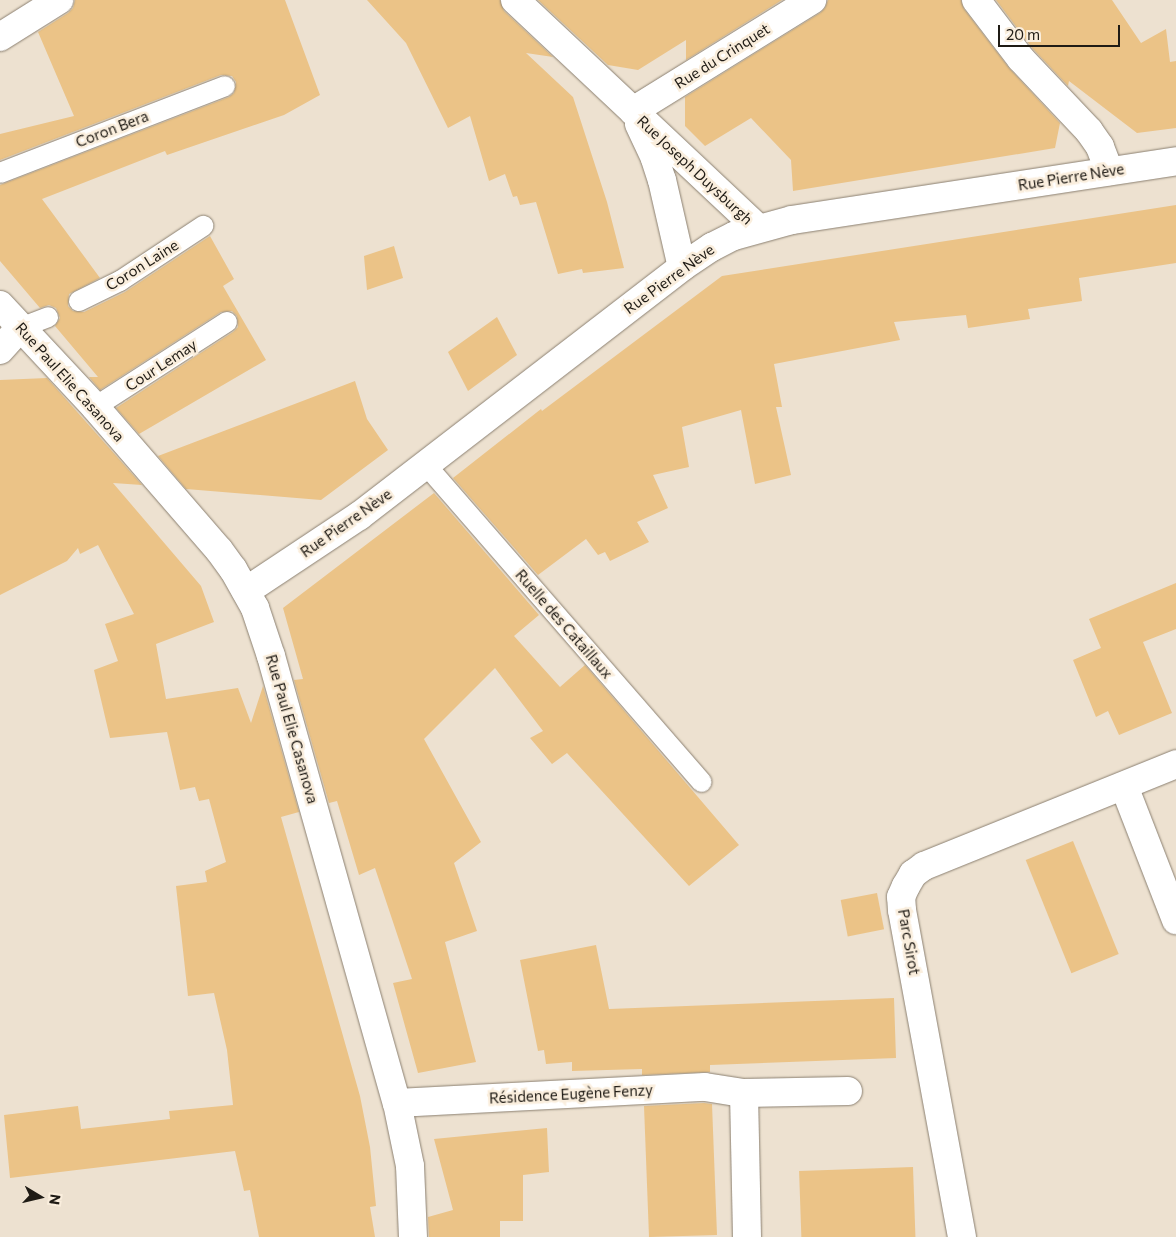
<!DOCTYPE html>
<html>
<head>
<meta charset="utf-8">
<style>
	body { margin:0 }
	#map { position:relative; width:1176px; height:1237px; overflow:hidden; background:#ede1d0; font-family:Commissioner,sans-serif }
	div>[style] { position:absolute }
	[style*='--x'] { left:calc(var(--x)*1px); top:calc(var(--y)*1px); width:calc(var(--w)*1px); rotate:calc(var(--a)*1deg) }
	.building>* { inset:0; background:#ebc387; transform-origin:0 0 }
	.roads { filter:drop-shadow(0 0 1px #8b8071) drop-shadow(0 0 1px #8b8071) }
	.service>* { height:20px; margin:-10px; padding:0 10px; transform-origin:10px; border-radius:10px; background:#fff }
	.minor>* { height:28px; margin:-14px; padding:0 14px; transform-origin:14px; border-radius:14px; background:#fff }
	.tertiary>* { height:28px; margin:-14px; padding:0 14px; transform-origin:14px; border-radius:14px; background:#fff }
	span { translate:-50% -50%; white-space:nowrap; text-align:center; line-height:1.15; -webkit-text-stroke:5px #faeedd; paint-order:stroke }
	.street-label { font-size:15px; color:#1f1b15 }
	.north { position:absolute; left:15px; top:1172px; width:50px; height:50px; -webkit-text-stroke:4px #faeedd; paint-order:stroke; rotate:99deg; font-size:14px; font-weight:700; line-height:20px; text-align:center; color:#1f1b15 }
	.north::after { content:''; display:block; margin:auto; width:18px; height:22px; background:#1f1b15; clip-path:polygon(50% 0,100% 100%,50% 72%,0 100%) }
	.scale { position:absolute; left:998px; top:25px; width:122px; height:22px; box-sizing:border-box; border:2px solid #1f1b15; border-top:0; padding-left:6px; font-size:15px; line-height:18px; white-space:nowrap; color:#1f1b15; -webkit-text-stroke:4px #faeedd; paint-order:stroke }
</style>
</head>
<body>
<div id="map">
	<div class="building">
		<div style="clip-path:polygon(75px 0,285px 0,320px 95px,284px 115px,167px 155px,165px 151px,42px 199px,100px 278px,69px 294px,68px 306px,73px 311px,84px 312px,125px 292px,210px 236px,234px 279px,223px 286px,266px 360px,139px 434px,116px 408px,233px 332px,238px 327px,237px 316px,232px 311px,221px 312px,100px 390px,89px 377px,98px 377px,55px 326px,60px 318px,56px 308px,49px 305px,40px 308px,0 261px,0 185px,229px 97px,234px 93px,236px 82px,232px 76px,221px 75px,0 160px,0 134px,74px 116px,38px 32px,68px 13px,73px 8px)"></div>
		<div style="clip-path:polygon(367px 0,500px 0,504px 11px,553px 57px,526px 53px,573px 97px,607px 202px,624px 268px,583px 273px,582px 269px,558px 274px,536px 202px,520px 205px,517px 196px,513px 197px,505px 174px,489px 181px,470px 116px,448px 128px,406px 43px)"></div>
		<div style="clip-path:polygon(538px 0,782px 0,686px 60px,686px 40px,638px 70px,608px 65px)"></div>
		<div style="clip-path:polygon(828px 0,961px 0,964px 9px,1009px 68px,1060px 123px,1055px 148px,793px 191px,791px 160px,751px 118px,705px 146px,685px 126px,685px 97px,820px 13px,825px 8px)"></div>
		<div style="clip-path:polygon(996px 0,1112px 0,1141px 43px,1166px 29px,1170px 62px,1176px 61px,1176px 128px,1137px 133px,1069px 81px,1068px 86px,1033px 49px)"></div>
		<div style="clip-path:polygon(1176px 205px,1176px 263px,1079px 278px,1082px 301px,1028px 309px,1030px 319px,968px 328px,966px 315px,894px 322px,900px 340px,774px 364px,782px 407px,776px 407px,791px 475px,755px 484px,741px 410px,682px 427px,689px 467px,653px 475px,668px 508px,637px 522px,649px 542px,610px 561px,605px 552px,598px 555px,586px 539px,538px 575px,453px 478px,541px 409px,542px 411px,722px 276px)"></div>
		<div style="clip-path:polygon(394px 246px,403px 278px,367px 290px,364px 256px)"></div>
		<div style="clip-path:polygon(497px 317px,517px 355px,468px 391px,448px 352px)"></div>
		<div style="clip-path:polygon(47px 378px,142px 485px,113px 483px,201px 586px,214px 622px,156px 644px,166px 699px,238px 688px,251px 723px,263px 686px,299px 812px,281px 817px,360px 1096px,370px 1147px,376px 1206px,370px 1207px,375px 1237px,259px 1237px,250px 1190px,244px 1191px,235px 1151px,10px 1178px,4px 1115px,78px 1106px,81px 1129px,170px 1119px,169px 1111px,233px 1105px,227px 1050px,214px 993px,188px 996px,176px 886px,207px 882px,205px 871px,226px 862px,209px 799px,199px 801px,195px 787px,180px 790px,167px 732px,110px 738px,94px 670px,118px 661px,105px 624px,134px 614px,98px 545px,80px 554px,78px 548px,67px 561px,0 595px,0 380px)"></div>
		<div style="clip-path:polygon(355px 381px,367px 419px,388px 450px,321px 500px,186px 489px,158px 456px)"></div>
		<div style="clip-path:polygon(434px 493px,539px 615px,514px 636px,560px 687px,585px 665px,739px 845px,689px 886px,567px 753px,552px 764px,530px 738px,543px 731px,495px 668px,424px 739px,481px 842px,454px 863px,477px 931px,445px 942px,476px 1062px,418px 1073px,393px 983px,412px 979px,375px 868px,359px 875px,337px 801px,329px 803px,294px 680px,303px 679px,283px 608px)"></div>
		<div style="clip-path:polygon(1176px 583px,1176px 629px,1143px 642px,1172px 713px,1119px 735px,1108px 711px,1096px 717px,1073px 660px,1101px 648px,1089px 619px)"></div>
		<div style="left:1073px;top:841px;width:122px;height:51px;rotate:68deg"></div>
		<div style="left:877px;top:893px;width:37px;height:37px;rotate:79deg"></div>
		<div style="clip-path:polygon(596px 945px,609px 1009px,894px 998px,896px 1058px,710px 1065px,710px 1072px,642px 1075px,642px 1069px,572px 1071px,572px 1062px,546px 1064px,544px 1050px,538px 1051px,520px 960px)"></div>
		<div style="clip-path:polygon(704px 1103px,712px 1104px,717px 1235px,649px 1237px,644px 1106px)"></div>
		<div style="clip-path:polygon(547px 1128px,549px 1172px,523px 1175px,523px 1221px,500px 1221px,500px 1237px,429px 1237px,428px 1217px,453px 1210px,434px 1139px)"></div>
		<div style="left:913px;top:1167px;width:70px;height:114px;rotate:88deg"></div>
	</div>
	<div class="roads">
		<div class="service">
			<div style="--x:0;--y:173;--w:241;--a:-21.1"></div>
			<div style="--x:79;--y:301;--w:46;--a:-26"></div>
			<div style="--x:120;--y:281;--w:100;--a:-33.5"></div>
			<div style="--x:20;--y:328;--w:30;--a:-21"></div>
			<div style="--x:95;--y:407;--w:157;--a:-32.8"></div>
			<div style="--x:426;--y:465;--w:420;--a:49"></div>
		</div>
		<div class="minor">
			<div style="--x:515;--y:0;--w:333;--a:43.2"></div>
			<div style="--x:976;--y:0;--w:74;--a:52.7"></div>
			<div style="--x:1021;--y:59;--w:99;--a:46.6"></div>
			<div style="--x:1089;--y:131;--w:19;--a:55"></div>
			<div style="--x:1100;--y:147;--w:26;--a:69"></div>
			<div style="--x:0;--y:37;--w:70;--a:-32.1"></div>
			<div style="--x:633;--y:111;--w:211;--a:-31.8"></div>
			<div style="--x:639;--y:124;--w:38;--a:65"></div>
			<div style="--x:655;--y:159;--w:22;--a:72"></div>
			<div style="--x:662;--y:180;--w:89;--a:77.1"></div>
			<div style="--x:0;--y:350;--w:30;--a:-48"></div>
			<div style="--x:246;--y:591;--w:136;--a:-33.6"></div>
			<div style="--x:359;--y:516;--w:408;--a:-37.6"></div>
			<div style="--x:682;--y:267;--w:36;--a:-34"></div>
			<div style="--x:712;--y:247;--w:25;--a:-27"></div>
			<div style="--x:734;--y:236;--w:60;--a:-15.4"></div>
			<div style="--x:792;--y:220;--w:389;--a:-8.7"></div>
			<div style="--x:1124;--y:786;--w:144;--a:68.8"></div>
			<div style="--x:744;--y:1093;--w:144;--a:88.8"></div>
			<div style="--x:397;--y:1103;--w:308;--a:-3"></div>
			<div style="--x:705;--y:1087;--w:39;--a:9"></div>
			<div style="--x:744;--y:1093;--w:104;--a:-1.1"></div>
			<div style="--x:962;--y:1237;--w:332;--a:-100.4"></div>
			<div style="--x:902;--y:910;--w:13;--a:-94"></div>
			<div style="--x:901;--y:897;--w:12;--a:-66"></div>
			<div style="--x:906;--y:886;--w:14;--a:-60"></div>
			<div style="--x:913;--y:874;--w:14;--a:-36"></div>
			<div style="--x:924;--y:866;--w:272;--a:-22"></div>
		</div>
		<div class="tertiary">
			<div style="--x:0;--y:305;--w:139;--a:47"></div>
			<div style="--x:95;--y:407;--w:189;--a:49.1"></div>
			<div style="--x:219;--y:550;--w:24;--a:54"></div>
			<div style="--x:233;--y:569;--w:45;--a:60.6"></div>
			<div style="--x:255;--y:608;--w:51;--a:71.6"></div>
			<div style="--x:271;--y:656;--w:464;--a:74.3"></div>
			<div style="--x:397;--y:1103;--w:64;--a:78.3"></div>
			<div style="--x:410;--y:1166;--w:71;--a:87.6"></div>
		</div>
	</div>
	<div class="street-label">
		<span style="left:722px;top:56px;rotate:-32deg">Rue du Crinquet</span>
		<span style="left:112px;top:129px;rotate:-21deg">Coron Bera</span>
		<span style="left:695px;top:170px;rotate:43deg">Rue Joseph Duysburgh</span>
		<span style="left:1071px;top:177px;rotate:-9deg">Rue Pierre Nève</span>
		<span style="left:142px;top:265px;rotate:-32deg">Coron Laine</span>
		<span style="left:669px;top:279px;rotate:-36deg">Rue Pierre Nève</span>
		<span style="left:161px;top:365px;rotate:-33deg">Cour Lemay</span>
		<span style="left:70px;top:382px;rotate:48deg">Rue Paul Elie Casanova</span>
		<span style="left:346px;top:523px;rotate:-35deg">Rue Pierre Nève</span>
		<span style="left:564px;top:624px;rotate:49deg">Ruelle des Cataillaux</span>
		<span style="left:292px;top:729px;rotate:74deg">Rue Paul Elie Casanova</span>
		<span style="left:909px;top:942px;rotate:80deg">Parc Sirot</span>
		<span style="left:571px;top:1094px;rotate:-3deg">Résidence Eugène Fenzy</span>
	</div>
	<div class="north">N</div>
	<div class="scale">20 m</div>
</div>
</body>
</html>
